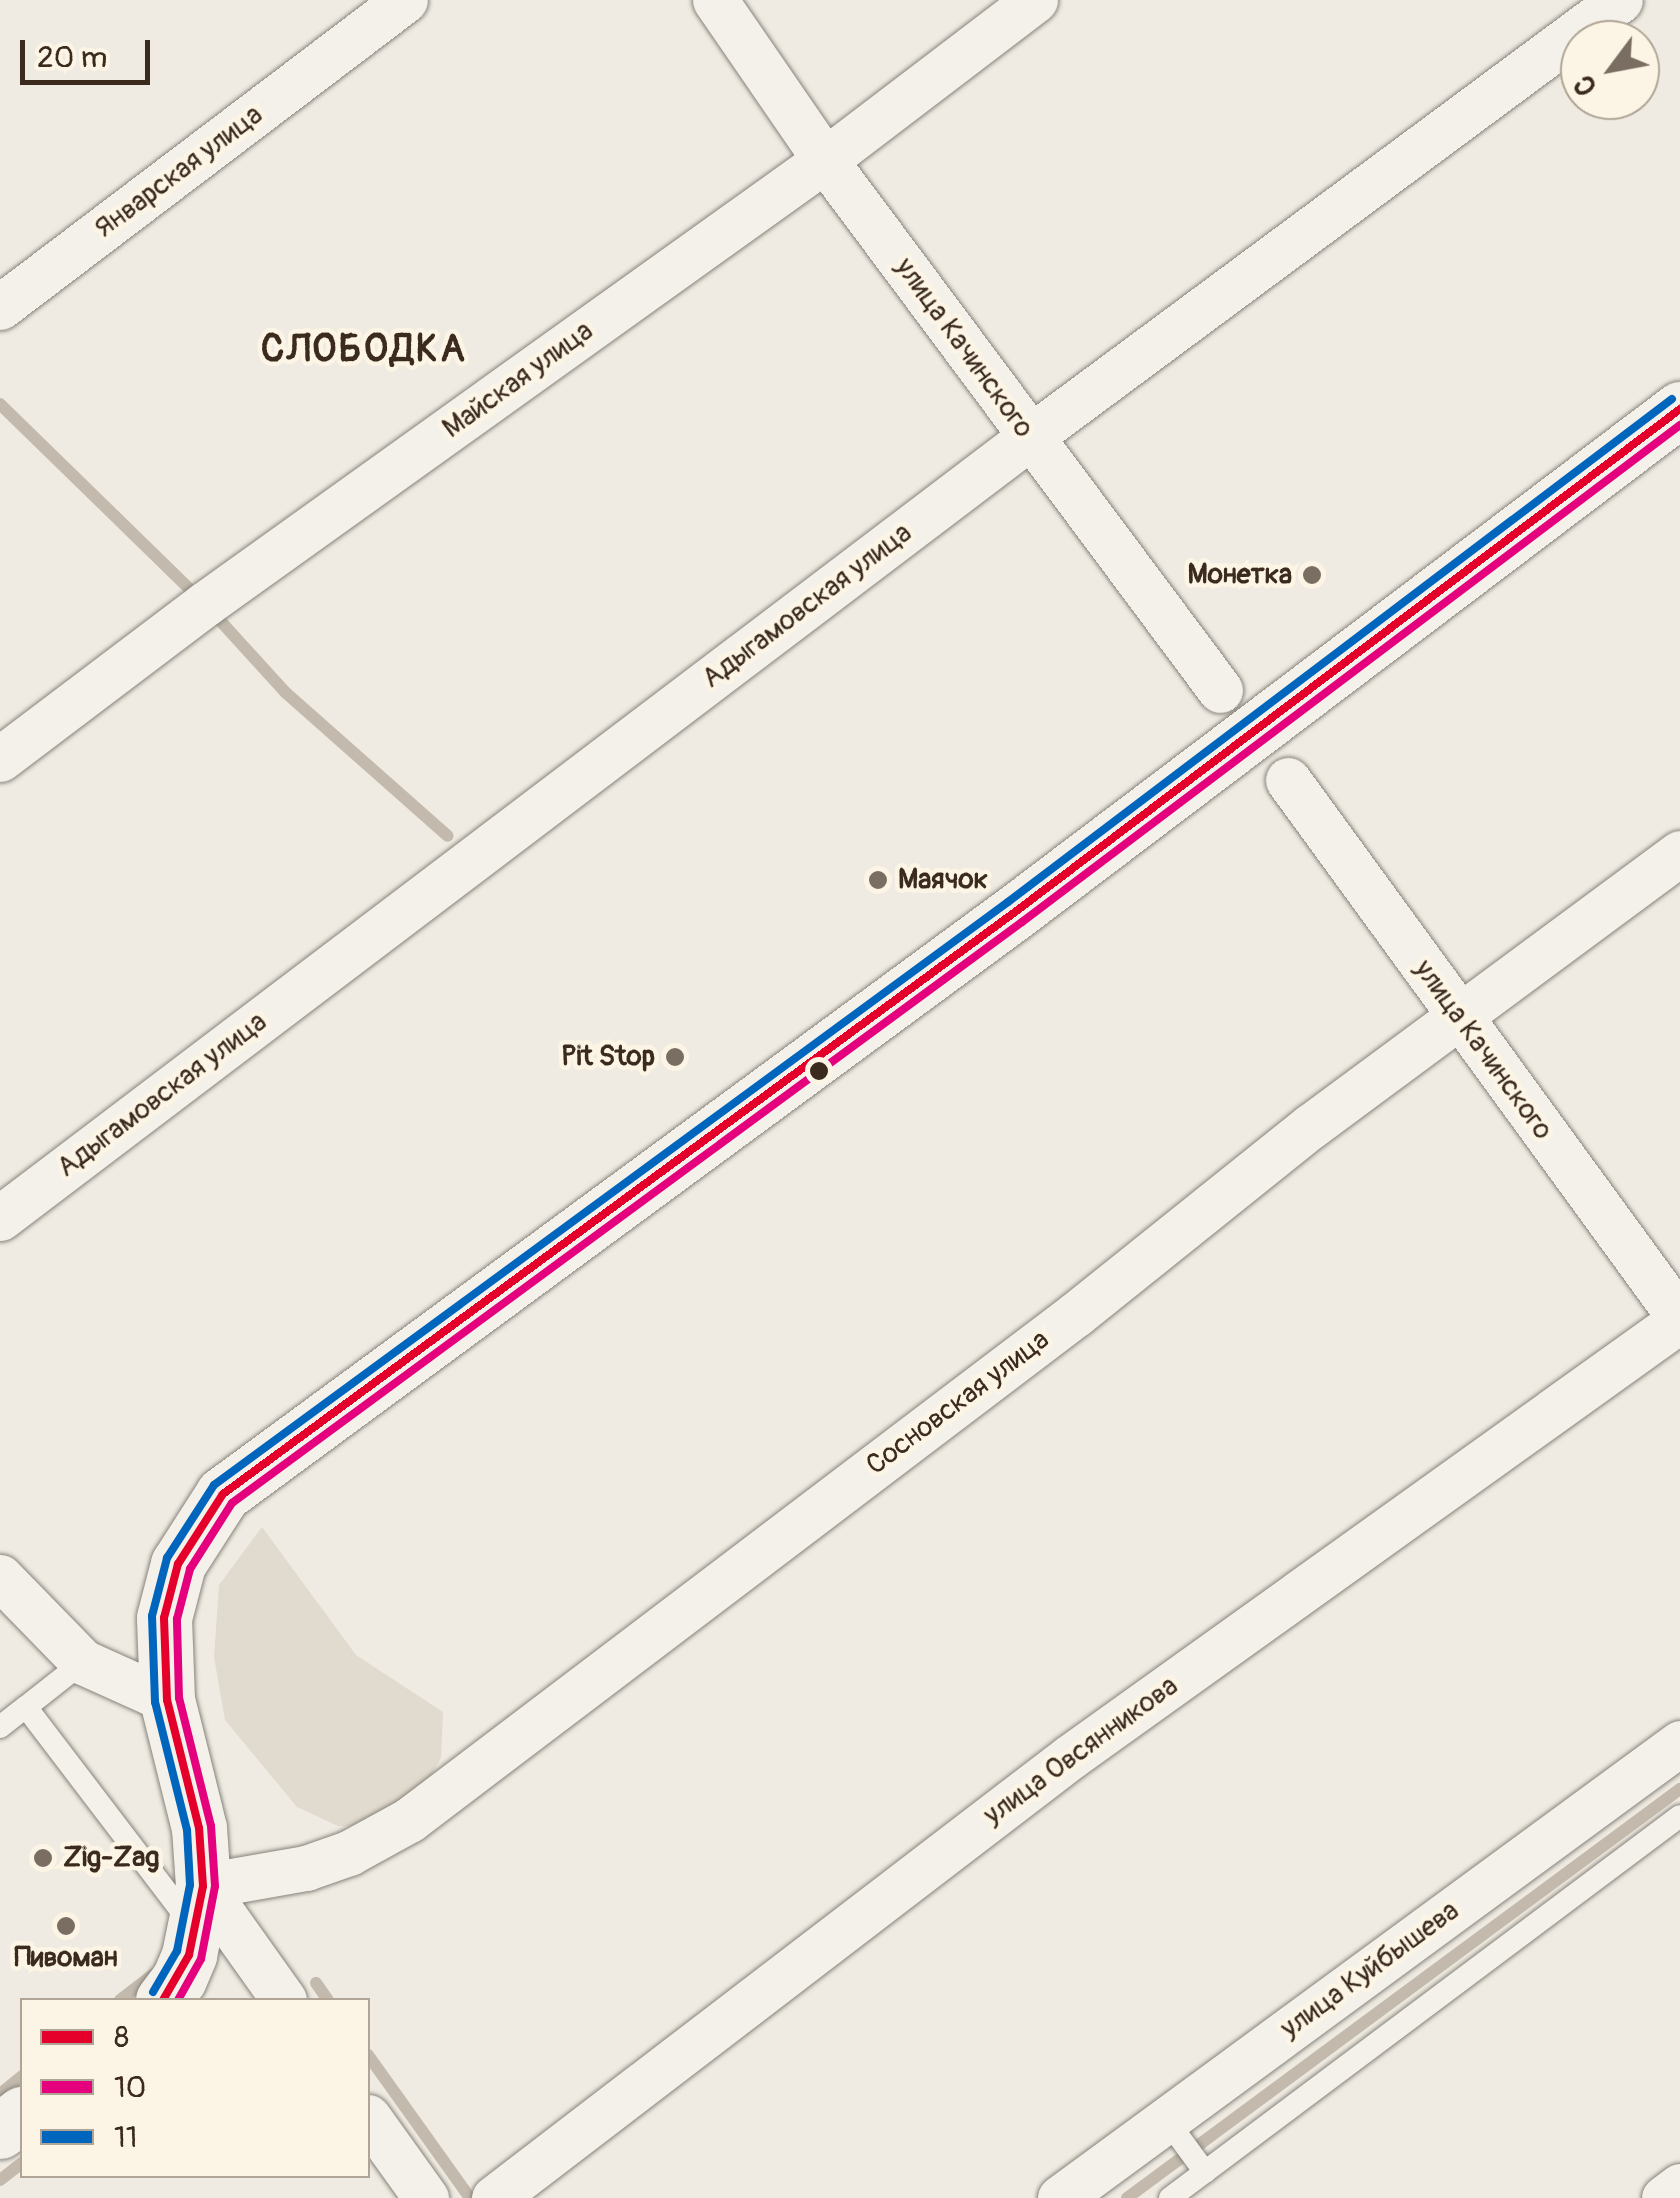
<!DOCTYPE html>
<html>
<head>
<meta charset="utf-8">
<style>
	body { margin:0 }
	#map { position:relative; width:1680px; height:2198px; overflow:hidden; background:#efebe2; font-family:Pangolin,sans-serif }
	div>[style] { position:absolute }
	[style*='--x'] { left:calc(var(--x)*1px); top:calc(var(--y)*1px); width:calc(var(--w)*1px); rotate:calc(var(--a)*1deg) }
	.green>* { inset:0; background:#e1dace }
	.stream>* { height:12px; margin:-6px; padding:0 6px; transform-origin:6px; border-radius:6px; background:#c3baad }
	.roads { filter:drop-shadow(0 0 2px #87827b) drop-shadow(0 0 2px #87827b) }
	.service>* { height:22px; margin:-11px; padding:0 11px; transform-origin:11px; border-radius:11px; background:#f4f1ea }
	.minor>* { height:45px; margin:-22.5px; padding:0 22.5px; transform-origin:22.5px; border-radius:22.5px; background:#f4f1ea }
	.tertiary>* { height:55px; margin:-27.5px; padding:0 27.5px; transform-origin:27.5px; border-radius:27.5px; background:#f4f1ea }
	.bus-1>* { height:8px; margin:-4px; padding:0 4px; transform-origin:4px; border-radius:4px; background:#e4002b }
	.bus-2>* { height:8px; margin:-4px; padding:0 4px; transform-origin:4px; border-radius:4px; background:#e5007d }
	.bus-3>* { height:8px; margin:-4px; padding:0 4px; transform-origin:4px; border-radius:4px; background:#0065bd }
	.dots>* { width:28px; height:28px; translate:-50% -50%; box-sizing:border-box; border:5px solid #fcf5e5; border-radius:50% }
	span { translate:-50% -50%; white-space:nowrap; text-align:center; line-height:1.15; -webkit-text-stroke:9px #fcf5e5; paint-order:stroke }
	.street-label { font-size:28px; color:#3b2a1e }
	.poi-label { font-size:28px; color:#3b2a1e; font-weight:700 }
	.right { translate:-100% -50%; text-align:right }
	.left { translate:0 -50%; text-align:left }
	.district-label { font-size:38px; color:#3b2a1e; font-weight:700; letter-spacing:2.5px }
	.legend { position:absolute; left:20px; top:1998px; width:350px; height:180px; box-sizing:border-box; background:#fcf5e5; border:2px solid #afa495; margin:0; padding:12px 18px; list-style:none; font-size:30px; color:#3b2a1e }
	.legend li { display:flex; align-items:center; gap:20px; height:50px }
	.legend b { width:50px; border:2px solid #afa495 }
	.north { position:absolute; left:1560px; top:20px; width:100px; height:100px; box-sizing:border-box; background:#fcf5e5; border:2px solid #afa495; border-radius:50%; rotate:238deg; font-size:28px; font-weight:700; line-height:40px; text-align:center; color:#3b2a1e }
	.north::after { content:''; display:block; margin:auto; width:35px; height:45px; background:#7a6e63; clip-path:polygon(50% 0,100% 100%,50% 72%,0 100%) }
	.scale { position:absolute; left:20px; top:40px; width:130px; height:45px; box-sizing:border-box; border:5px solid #3b2a1e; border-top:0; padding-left:12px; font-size:30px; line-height:35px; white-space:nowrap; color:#3b2a1e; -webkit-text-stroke:8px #fcf5e5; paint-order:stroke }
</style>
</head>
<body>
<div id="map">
	<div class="green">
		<div style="clip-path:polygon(262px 1527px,356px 1655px,443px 1712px,441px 1758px,422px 1792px,375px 1825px,338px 1826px,297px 1807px,225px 1720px,214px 1657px,219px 1585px)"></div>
	</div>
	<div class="stream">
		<div style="--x:0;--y:404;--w:286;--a:44.3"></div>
		<div style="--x:205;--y:604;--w:119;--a:47.7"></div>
		<div style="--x:285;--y:692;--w:217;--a:41.5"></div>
		<div style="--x:316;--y:1983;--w:21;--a:55"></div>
		<div style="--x:120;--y:2000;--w:43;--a:-37.4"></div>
		<div style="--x:368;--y:2055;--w:176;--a:54.5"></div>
		<div style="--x:0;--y:2094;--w:28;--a:-39"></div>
		<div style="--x:0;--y:2180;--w:28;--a:-38"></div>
		<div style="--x:1127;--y:2198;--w:688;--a:-36.49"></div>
	</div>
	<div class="roads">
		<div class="service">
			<div style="--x:83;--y:1662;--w:73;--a:141.7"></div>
			<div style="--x:26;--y:1707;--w:269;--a:52.7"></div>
			<div style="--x:0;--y:1727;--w:33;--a:-38"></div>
			<div style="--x:1166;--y:2119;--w:66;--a:53.7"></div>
			<div style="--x:1170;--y:2198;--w:637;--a:-36.83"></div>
		</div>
		<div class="minor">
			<div style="--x:715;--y:0;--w:194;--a:55.5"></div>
			<div style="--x:825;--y:160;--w:661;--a:53.3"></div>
			<div style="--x:0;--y:307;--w:508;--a:-37.16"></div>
			<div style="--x:0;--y:759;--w:257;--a:-37.1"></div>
			<div style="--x:205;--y:604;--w:763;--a:-35.61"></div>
			<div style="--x:825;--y:160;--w:264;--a:-37.3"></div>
			<div style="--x:1288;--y:780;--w:666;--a:53.92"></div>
			<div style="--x:0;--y:1218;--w:1293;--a:-37.17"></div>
			<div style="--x:1030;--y:437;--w:734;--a:-36.53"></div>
			<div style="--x:0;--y:1577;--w:119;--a:45.7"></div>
			<div style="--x:83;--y:1662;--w:92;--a:24.3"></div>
			<div style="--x:284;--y:2000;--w:140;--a:-125.4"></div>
			<div style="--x:203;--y:1886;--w:105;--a:-9.9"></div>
			<div style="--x:306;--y:1868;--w:46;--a:-19.2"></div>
			<div style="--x:349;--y:1853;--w:68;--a:-28.8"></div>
			<div style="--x:409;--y:1820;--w:837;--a:-37.18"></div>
			<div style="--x:1076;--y:1314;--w:301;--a:-38.7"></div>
			<div style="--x:1311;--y:1126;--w:459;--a:-36.5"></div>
			<div style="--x:368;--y:2117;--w:100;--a:54.4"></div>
			<div style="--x:494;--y:2198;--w:725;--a:-37.44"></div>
			<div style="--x:1070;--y:1757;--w:750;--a:-35.62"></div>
			<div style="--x:1060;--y:2198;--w:769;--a:-36.27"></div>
			<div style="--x:1664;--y:2198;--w:20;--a:-37"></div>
		</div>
		<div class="tertiary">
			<div style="--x:163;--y:2000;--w:26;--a:-53"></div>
			<div style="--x:179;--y:1979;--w:26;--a:-67"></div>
			<div style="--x:189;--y:1955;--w:70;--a:-78.5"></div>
			<div style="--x:203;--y:1886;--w:58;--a:-93.9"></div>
			<div style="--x:199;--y:1828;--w:132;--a:-104"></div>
			<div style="--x:167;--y:1700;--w:82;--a:-92.1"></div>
			<div style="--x:164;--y:1618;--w:56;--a:-75.5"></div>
			<div style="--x:178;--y:1564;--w:83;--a:-57.3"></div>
			<div style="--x:223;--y:1494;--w:983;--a:-36.31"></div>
			<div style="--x:1015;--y:912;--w:834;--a:-37.1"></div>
			<div style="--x:0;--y:2131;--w:28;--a:-38"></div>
		</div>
	</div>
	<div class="bus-1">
		<div style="--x:163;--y:2000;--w:52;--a:-60"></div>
		<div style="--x:189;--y:1955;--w:70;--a:-78.5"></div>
		<div style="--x:203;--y:1886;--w:58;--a:-93.9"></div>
		<div style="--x:199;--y:1828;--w:132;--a:-104"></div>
		<div style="--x:167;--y:1700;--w:82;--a:-92.1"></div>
		<div style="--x:164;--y:1618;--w:56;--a:-75.5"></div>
		<div style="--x:178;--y:1564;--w:83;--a:-57.3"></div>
		<div style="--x:223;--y:1494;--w:983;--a:-36.31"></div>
		<div style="--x:1015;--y:912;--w:834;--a:-37.1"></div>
	</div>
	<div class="bus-2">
		<div style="--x:178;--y:2000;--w:47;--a:-60.7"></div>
		<div style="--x:201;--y:1959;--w:74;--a:-79.1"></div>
		<div style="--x:215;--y:1886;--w:60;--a:-93.8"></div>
		<div style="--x:211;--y:1826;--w:132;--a:-104"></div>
		<div style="--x:179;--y:1698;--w:79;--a:-91.5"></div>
		<div style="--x:177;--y:1619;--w:52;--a:-75.4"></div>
		<div style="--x:190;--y:1569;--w:78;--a:-57.5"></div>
		<div style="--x:232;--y:1503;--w:981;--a:-36.33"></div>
		<div style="--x:1022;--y:922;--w:825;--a:-37.06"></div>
	</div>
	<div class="bus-3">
		<div style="--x:153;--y:1992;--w:48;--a:-59.7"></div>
		<div style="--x:177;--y:1951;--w:67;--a:-78.9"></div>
		<div style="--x:190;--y:1885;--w:55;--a:-93.1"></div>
		<div style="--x:187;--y:1830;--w:132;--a:-104"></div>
		<div style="--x:155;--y:1702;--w:86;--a:-92"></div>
		<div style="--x:152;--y:1616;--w:60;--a:-75.5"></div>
		<div style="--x:167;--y:1558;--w:87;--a:-57.2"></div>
		<div style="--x:214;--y:1485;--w:985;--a:-36.29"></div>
		<div style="--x:1008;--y:902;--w:833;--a:-37.15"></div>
	</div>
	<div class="dots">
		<div style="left:1312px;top:575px;background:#7a6e63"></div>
		<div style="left:878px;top:880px;background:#7a6e63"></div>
		<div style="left:675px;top:1057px;background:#7a6e63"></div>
		<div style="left:819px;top:1071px;background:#3b2a1e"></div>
		<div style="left:43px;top:1858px;background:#7a6e63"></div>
		<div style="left:66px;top:1926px;background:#7a6e63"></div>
	</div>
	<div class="street-label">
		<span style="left:179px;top:172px;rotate:-37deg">Январская улица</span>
		<span style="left:964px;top:348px;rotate:54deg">улица Качинского</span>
		<span style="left:518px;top:380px;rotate:-36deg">Майская улица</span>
		<span style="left:807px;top:606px;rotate:-37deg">Адыгамовская улица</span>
		<span style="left:1483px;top:1050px;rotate:54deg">улица Качинского</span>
		<span style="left:162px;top:1095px;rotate:-37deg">Адыгамовская улица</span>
		<span style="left:958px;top:1403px;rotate:-37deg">Сосновская улица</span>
		<span style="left:1081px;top:1751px;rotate:-36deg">улица Овсянникова</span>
		<span style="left:1370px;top:1970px;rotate:-36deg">улица Куйбышева</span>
	</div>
	<div class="poi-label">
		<span class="right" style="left:1292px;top:575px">Монетка</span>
		<span class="left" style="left:898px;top:880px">Маячок</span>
		<span class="right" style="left:655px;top:1057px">Pit Stop</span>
		<span class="left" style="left:63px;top:1858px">Zig-Zag</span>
		<span style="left:66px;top:1958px">Пивоман</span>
	</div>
	<div class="district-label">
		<span style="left:364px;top:350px">СЛОБОДКА</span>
	</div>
	<ul class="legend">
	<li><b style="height:12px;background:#e4002b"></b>8</li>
	<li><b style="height:12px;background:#e5007d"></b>10</li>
	<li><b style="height:12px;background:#0065bd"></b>11</li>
	</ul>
	<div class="north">С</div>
	<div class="scale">20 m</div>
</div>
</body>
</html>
